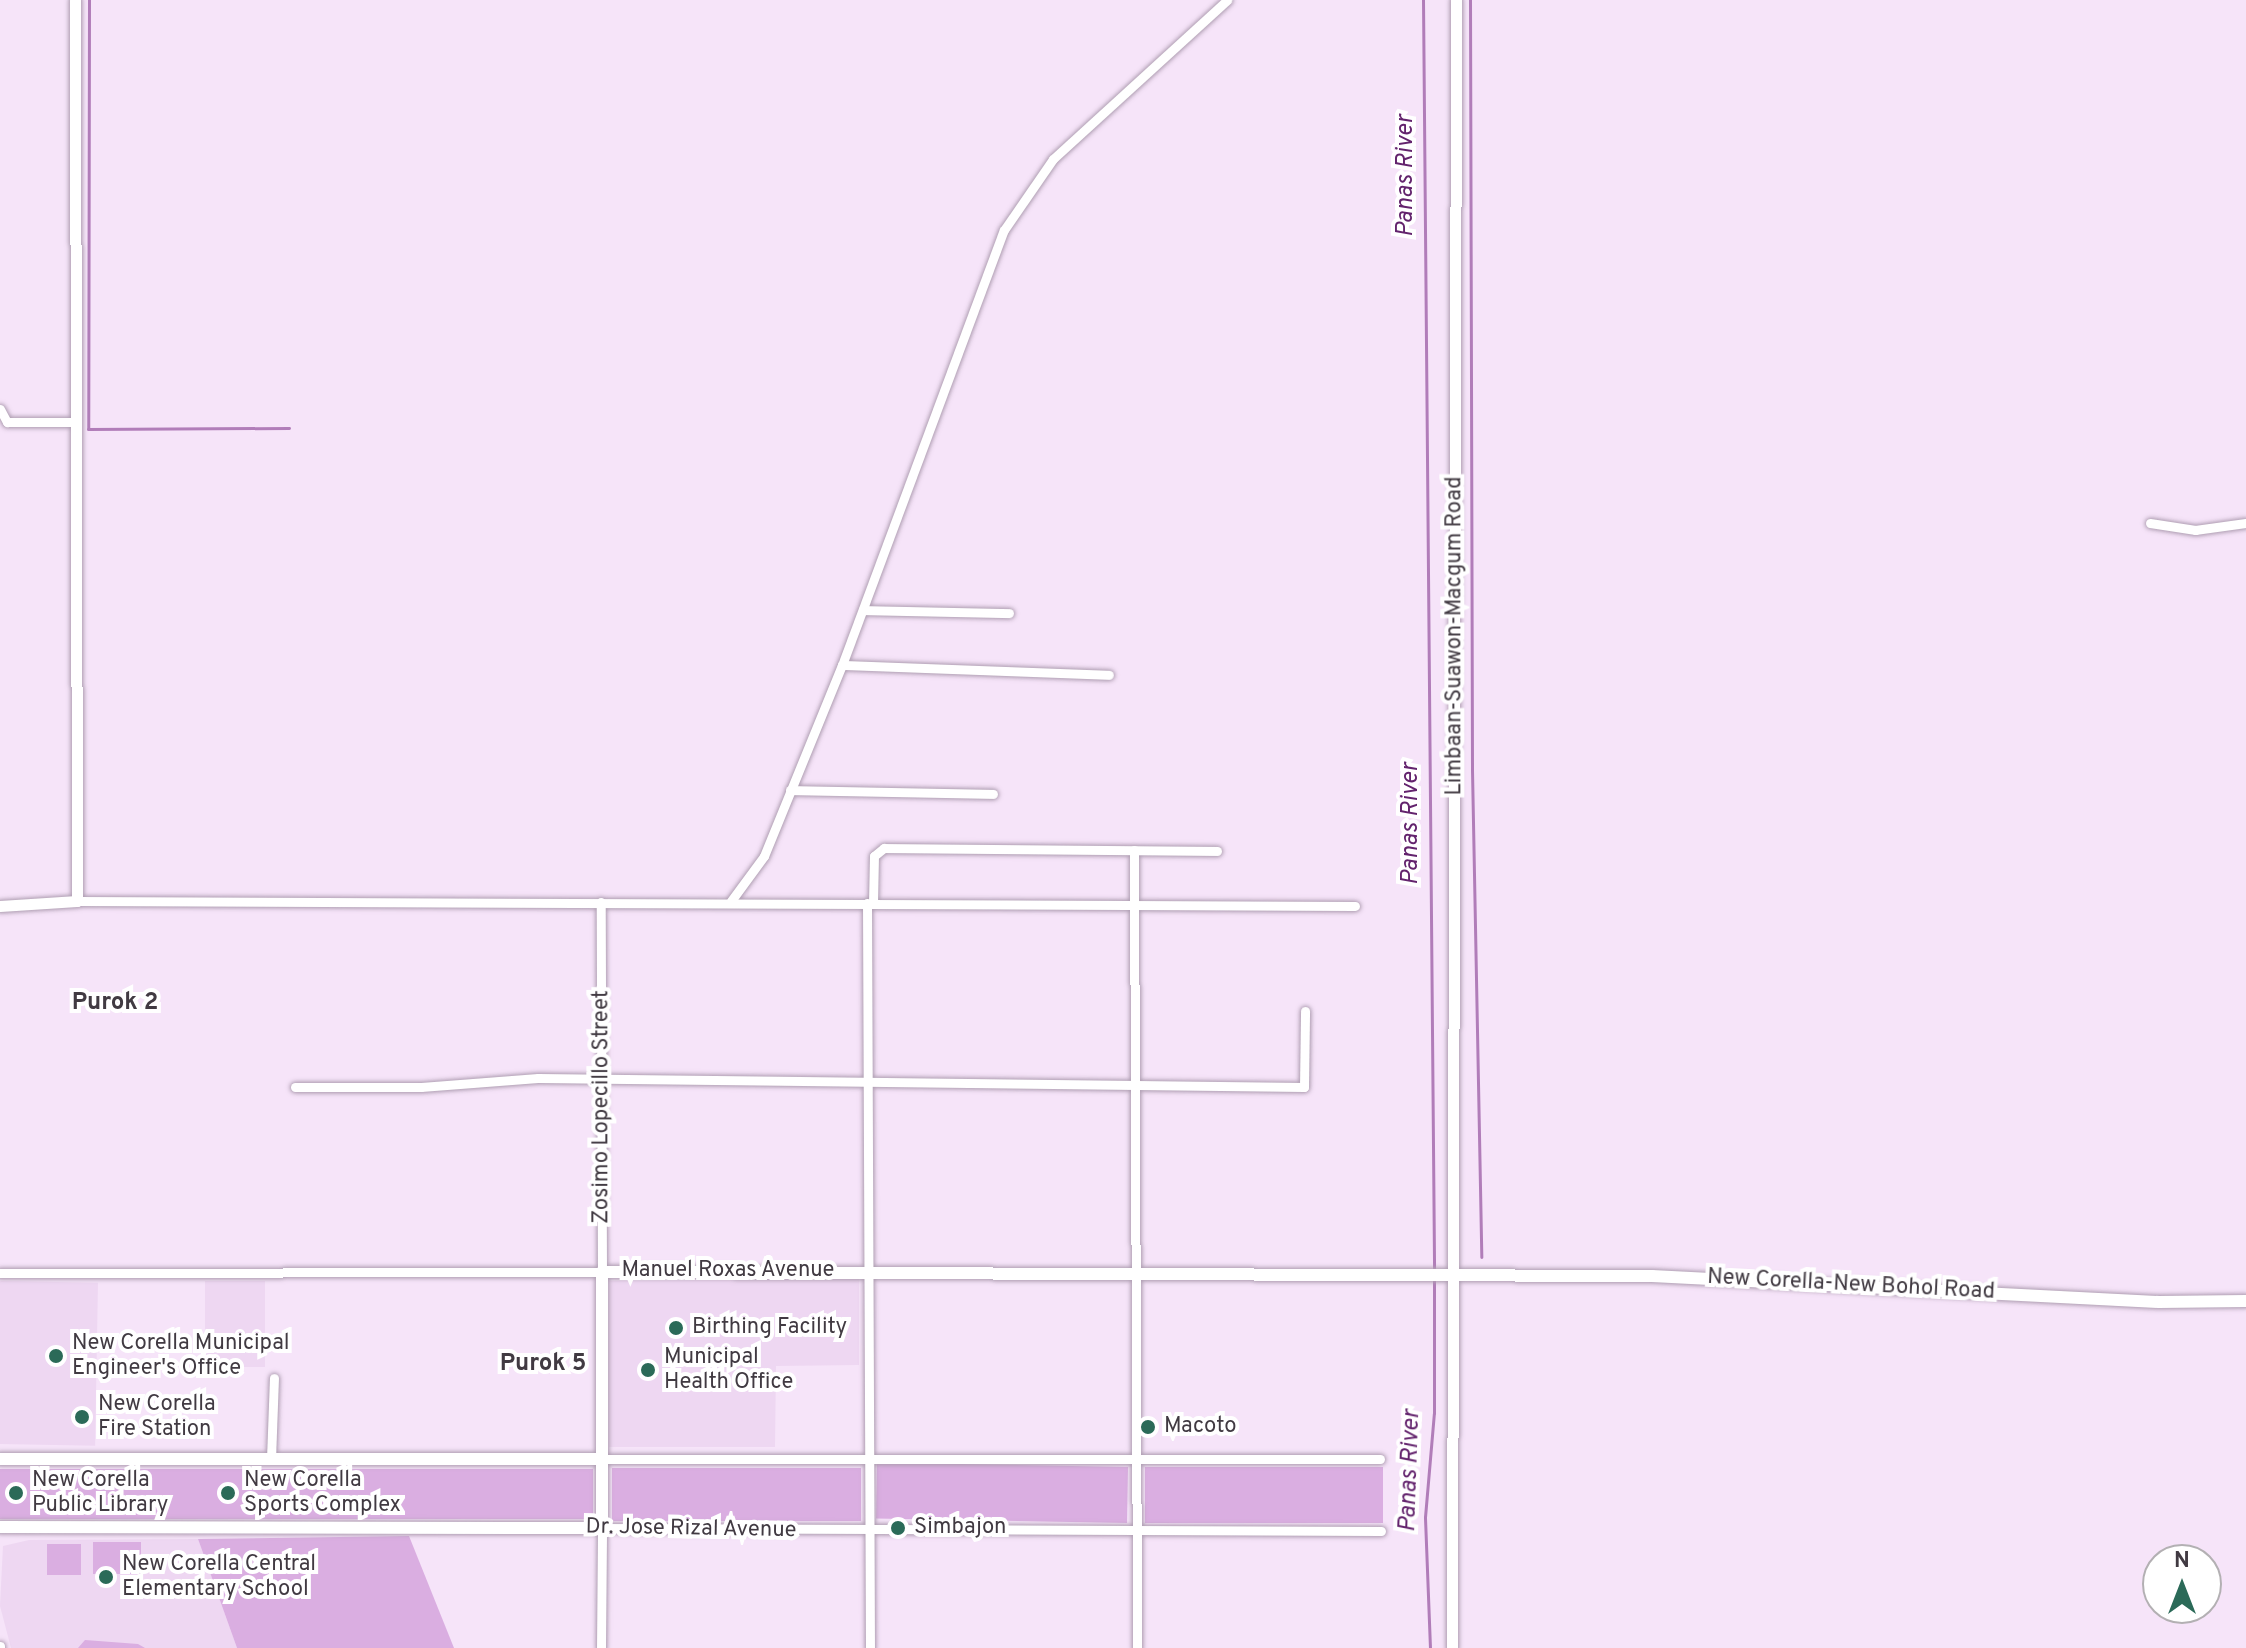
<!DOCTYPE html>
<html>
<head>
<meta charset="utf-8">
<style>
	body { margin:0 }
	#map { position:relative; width:2246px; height:1648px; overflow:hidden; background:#f6e4f9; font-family:Overpass,sans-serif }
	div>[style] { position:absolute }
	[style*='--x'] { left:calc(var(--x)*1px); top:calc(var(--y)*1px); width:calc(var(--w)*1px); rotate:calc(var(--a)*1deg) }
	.built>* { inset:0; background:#eed7f2; transform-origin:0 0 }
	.green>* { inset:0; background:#daaee1; transform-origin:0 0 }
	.stream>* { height:3px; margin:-1.5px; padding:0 1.5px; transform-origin:1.5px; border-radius:1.5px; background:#b17db9 }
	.roads { filter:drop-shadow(0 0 2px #af9eb2) drop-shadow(0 0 2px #af9eb2) }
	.minor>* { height:9px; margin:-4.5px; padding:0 4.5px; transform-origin:4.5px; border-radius:4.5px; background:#fff }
	.tertiary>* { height:11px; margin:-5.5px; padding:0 5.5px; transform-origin:5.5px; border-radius:5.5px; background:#fff }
	.secondary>* { height:12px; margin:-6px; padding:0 6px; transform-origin:6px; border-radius:6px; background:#fff }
	.dots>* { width:22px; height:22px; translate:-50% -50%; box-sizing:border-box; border:4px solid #fff; border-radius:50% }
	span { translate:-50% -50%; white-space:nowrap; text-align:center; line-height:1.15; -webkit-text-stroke:8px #fff; paint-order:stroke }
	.street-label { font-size:22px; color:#413a42 }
	.poi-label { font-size:22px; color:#413a42 }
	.left { translate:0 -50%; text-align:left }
	.water-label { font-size:24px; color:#63236d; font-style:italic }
	.neighbourhood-label { font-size:24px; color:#413a42; font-weight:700 }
	.north { position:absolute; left:2142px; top:1544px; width:80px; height:80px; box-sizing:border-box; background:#fff; border:2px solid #b3b0b3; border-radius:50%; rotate:0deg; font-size:22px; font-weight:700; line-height:32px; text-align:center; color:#413a42 }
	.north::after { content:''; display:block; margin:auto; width:28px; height:36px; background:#2b6a58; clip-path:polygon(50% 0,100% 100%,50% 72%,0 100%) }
</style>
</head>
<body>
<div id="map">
	<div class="built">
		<div style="clip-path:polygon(859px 1278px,859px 1365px,776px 1366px,775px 1447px,609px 1447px,609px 1281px)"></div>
		<div style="left:0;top:1281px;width:98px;height:163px;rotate:1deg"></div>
		<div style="left:205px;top:1281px;width:60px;height:86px"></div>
		<div style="clip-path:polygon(198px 1539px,237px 1648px,11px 1648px,0 1606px,3px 1546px,29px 1540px)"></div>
	</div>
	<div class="green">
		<div style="left:1128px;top:1467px;width:56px;height:251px;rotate:91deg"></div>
		<div style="left:1145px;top:1467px;width:238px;height:56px"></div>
		<div style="left:861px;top:1468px;width:53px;height:249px;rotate:90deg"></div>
		<div style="left:593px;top:1469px;width:50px;height:593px;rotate:90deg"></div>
		<div style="clip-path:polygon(409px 1536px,454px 1648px,237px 1648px,198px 1539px)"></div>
		<div style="left:93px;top:1542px;width:48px;height:32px"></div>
		<div style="left:47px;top:1544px;width:34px;height:31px"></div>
		<div style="clip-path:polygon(85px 1640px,138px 1644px,145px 1648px,78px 1648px)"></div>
	</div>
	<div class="stream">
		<div style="--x:89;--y:0;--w:429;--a:90.1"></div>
		<div style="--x:88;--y:429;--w:201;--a:-0.3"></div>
		<div style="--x:1423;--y:0;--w:1272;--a:89.5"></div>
		<div style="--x:1470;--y:0;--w:770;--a:89.85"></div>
		<div style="--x:1472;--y:770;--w:487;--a:88.9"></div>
		<div style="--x:1430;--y:1648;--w:131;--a:-92.2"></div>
		<div style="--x:1425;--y:1517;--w:104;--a:-85.1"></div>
		<div style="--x:1434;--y:1413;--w:133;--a:-90"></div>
	</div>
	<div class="roads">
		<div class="minor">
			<div style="--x:0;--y:409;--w:15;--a:62"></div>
			<div style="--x:7;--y:422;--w:68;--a:0"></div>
			<div style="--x:2150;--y:523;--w:46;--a:8.8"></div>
			<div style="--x:2195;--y:530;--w:51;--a:-7.8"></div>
			<div style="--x:863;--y:610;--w:146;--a:1.2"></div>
			<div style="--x:842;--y:665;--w:267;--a:2.1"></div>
			<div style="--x:790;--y:790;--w:203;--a:1.1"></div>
			<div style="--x:1134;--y:850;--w:798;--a:89.78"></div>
			<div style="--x:77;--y:901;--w:1278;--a:0.22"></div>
			<div style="--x:731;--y:901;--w:56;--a:-53.7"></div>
			<div style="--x:764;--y:856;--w:206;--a:-67.8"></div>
			<div style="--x:842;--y:665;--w:464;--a:-69.6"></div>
			<div style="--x:1004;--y:230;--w:86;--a:-55.4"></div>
			<div style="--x:1053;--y:159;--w:236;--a:-42.4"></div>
			<div style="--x:867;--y:903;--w:745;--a:89.77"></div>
			<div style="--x:873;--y:903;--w:47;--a:-88.8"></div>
			<div style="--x:874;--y:856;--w:13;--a:-39"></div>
			<div style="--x:884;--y:848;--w:333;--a:0.5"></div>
			<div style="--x:295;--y:1087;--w:126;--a:0"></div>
			<div style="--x:421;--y:1087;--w:117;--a:-4.4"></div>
			<div style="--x:538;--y:1078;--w:766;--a:0.67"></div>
			<div style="--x:1304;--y:1087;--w:76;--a:-89.2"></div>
			<div style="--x:0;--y:1273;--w:602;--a:-0.1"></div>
			<div style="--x:602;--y:1272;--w:370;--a:-90.2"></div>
			<div style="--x:271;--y:1459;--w:81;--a:-87.9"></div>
			<div style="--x:603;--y:1459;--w:777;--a:0"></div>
			<div style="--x:0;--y:1646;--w:2;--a:90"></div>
			<div style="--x:601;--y:1648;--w:120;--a:-89.5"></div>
			<div style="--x:602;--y:1528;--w:779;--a:0.22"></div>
		</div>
		<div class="tertiary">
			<div style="--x:0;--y:906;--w:77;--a:-3.7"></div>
			<div style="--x:77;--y:901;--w:901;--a:-90.13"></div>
			<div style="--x:1452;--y:1648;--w:1648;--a:-89.86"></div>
		</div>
		<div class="secondary">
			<div style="--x:0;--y:1459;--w:603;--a:0"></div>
			<div style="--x:0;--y:1527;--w:602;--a:0.1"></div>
			<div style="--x:602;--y:1528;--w:256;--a:-90"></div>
			<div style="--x:602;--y:1272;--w:1050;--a:0.22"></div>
			<div style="--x:1652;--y:1276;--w:508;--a:2.94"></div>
			<div style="--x:2159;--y:1302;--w:87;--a:-0.7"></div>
		</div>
	</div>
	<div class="dots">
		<div style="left:676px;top:1328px;background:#2b6a58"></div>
		<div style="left:56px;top:1356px;background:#2b6a58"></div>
		<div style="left:648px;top:1370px;background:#2b6a58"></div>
		<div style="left:82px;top:1417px;background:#2b6a58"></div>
		<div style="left:1148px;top:1427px;background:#2b6a58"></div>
		<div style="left:16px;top:1493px;background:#2b6a58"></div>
		<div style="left:228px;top:1493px;background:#2b6a58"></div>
		<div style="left:898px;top:1528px;background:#2b6a58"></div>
		<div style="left:106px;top:1577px;background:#2b6a58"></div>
	</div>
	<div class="street-label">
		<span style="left:1455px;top:636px;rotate:-90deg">Limbaan-Suawon-Macgum Road</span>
		<span style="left:602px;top:1107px;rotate:-90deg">Zosimo Lopecillo Street</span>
		<span style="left:728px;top:1271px">Manuel Roxas Avenue</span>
		<span style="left:1851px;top:1285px;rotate:3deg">New Corella-New Bohol Road</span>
		<span style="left:691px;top:1529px;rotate:1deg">Dr. Jose Rizal Avenue</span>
	</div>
	<div class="poi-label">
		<span class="left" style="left:692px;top:1328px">Birthing Facility</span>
		<span class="left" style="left:72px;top:1356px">New Corella Municipal<br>Engineer's Office</span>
		<span class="left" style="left:664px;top:1370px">Municipal<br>Health Office</span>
		<span class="left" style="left:98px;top:1417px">New Corella<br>Fire Station</span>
		<span class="left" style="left:1164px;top:1427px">Macoto</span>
		<span class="left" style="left:32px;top:1493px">New Corella<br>Public Library</span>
		<span class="left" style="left:244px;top:1493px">New Corella<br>Sports Complex</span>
		<span class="left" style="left:914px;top:1528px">Simbajon</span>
		<span class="left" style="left:122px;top:1577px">New Corella Central<br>Elementary School</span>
	</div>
	<div class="water-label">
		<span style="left:1407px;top:176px;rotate:-90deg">Panas River</span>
		<span style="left:1412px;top:824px;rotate:-90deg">Panas River</span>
		<span style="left:1411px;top:1471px;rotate:-88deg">Panas River</span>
	</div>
	<div class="neighbourhood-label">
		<span style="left:115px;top:1004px">Purok 2</span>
		<span style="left:543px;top:1365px">Purok 5</span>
	</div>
	<div class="north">N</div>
</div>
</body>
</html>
